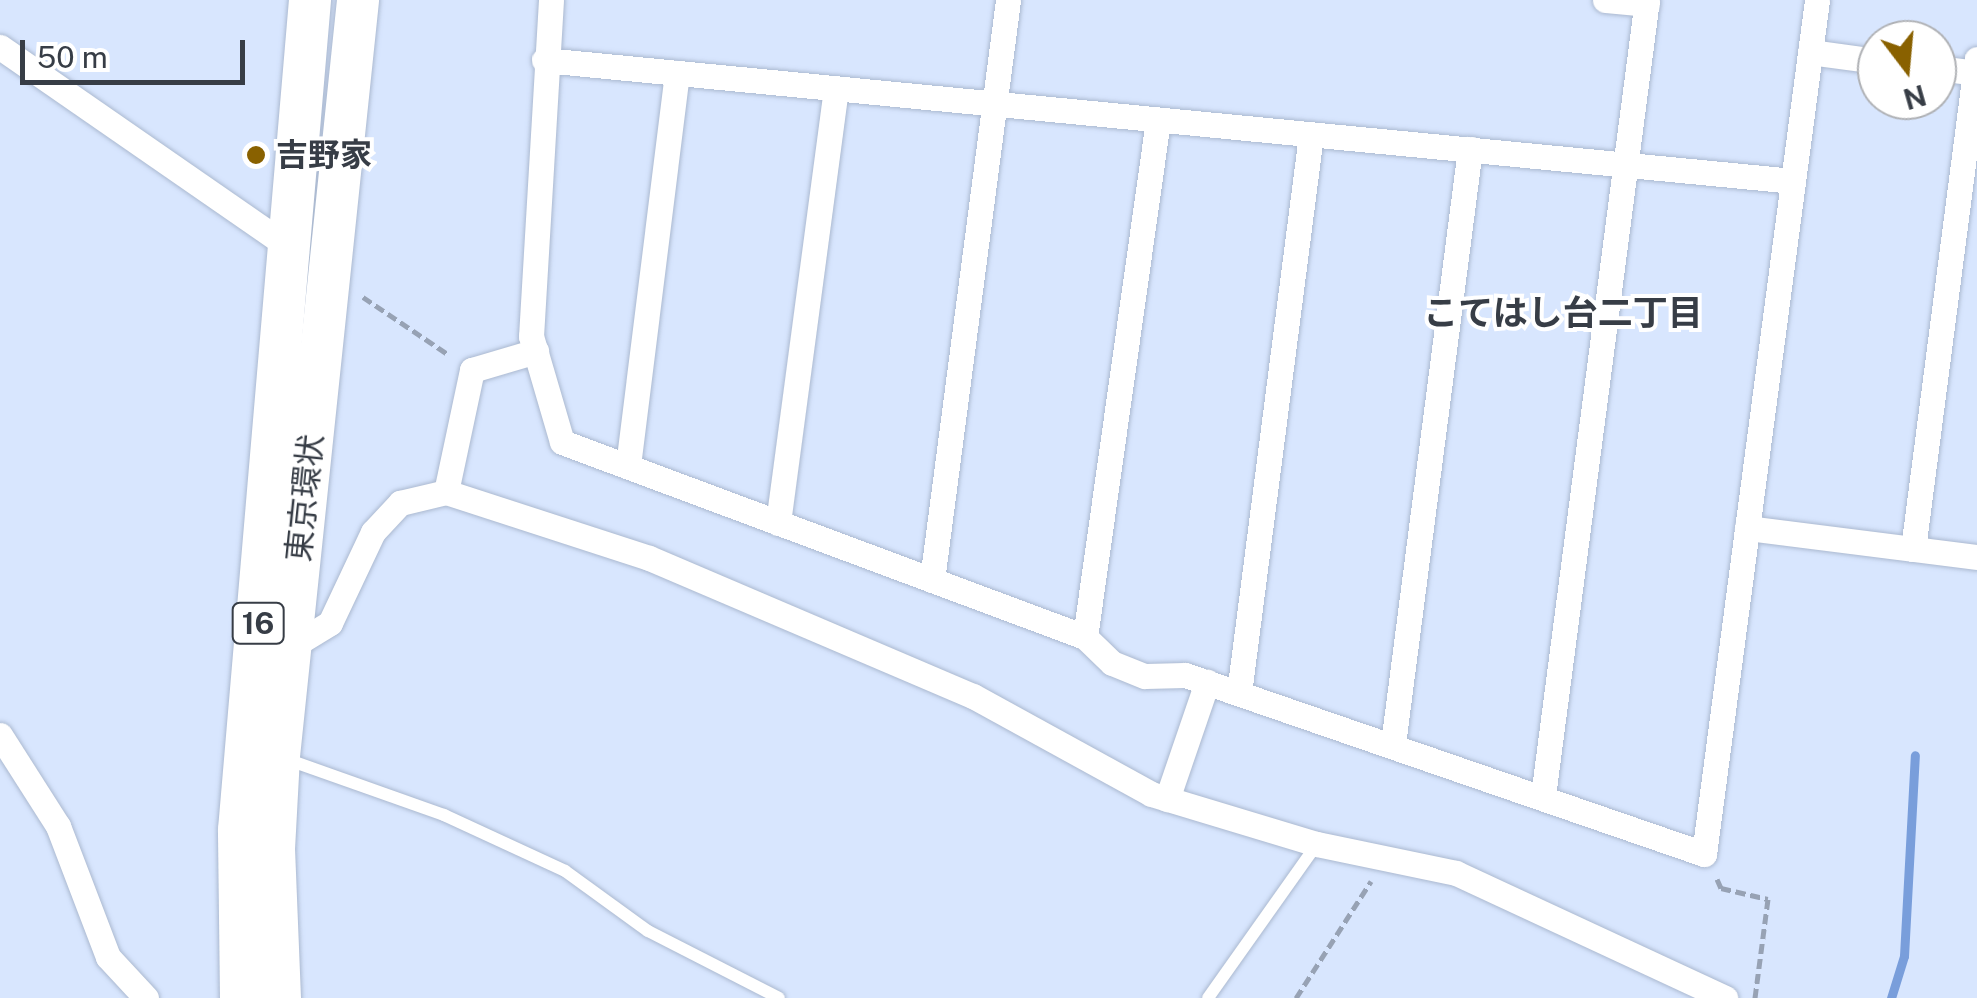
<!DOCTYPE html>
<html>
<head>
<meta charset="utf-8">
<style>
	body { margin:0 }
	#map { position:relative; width:1977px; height:998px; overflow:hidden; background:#d8e6fe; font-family:"Public Sans","Noto Sans JP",sans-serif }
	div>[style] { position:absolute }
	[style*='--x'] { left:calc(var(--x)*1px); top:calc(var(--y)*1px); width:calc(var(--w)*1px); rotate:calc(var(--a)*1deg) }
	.stream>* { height:9px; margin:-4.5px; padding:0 4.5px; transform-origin:4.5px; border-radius:4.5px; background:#799edb }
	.path>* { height:5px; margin-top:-2.5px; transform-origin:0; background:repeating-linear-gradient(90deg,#97a2b4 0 10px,transparent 0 15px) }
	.roads { filter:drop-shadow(0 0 2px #abb9d0) drop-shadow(0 0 2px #abb9d0) }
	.service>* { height:12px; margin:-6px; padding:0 6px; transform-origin:6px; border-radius:6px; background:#fff }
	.minor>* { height:25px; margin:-12.5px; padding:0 12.5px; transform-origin:12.5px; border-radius:12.5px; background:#fff }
	.trunk>* { height:42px; margin:-21px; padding:0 21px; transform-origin:21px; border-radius:21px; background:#fff }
	.dots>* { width:28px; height:28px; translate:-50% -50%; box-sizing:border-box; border:5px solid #fff; border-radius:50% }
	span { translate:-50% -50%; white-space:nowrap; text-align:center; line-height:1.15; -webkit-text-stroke:8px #fff; paint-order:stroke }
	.shield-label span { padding:2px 8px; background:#fff; border:2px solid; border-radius:8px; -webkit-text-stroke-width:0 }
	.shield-label { font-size:30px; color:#373d46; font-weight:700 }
	.poi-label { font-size:32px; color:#373d46; font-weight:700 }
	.left { translate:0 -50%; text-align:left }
	.street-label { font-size:32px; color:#373d46 }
	.neighbourhood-label { font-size:35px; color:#373d46; font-weight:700 }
	.north { position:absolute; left:1857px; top:20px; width:100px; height:100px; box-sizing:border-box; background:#fff; border:2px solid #afb1b5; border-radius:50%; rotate:164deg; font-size:28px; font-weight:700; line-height:40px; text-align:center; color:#373d46 }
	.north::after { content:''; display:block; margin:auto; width:35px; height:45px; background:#896100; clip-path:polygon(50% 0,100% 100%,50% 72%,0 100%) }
	.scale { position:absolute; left:20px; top:40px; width:225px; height:45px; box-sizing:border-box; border:5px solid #373d46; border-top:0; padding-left:12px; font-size:30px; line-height:35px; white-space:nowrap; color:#373d46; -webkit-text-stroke:8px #fff; paint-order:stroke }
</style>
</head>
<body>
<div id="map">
	<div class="stream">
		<div style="--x:1891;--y:998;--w:44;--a:-72.8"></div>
		<div style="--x:1904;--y:956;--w:201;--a:-86.9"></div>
	</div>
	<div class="path">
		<div style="--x:363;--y:297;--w:104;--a:34"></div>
		<div style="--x:1717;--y:879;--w:10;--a:66"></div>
		<div style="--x:1721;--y:888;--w:48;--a:13.2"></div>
		<div style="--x:1768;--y:899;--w:100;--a:97.5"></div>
		<div style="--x:1296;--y:998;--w:139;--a:-57.3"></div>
	</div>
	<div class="roads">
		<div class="service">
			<div style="--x:286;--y:759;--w:168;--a:19.5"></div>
			<div style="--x:444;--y:815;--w:133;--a:24.8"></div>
			<div style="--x:565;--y:871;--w:102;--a:35.9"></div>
			<div style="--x:648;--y:931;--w:147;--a:27.1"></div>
			<div style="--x:1208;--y:998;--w:189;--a:-54.7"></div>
		</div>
		<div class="minor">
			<div style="--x:551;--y:0;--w:337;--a:93.4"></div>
			<div style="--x:531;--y:336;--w:110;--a:73.7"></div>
			<div style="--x:562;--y:442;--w:558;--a:20.45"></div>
			<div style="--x:1085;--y:637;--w:37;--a:44"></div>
			<div style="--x:1112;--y:663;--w:35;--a:22"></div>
			<div style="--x:1145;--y:676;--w:40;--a:-1.4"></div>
			<div style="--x:1185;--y:675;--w:549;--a:19.03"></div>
			<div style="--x:1704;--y:854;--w:861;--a:-82.46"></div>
			<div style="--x:1605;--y:0;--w:42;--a:5.4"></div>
			<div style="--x:0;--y:47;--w:360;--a:34.7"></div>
			<div style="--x:1810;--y:52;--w:68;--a:7.7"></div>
			<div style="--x:544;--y:60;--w:1255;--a:5.53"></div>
			<div style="--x:1937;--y:68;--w:40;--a:7.1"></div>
			<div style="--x:628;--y:466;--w:396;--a:-82.9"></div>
			<div style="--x:446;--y:492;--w:125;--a:-78"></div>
			<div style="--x:472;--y:370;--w:67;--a:-16.5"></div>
			<div style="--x:778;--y:523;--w:437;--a:-82.4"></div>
			<div style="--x:1747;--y:528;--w:232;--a:7.2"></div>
			<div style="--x:1913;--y:549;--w:494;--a:-82.6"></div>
			<div style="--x:932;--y:580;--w:585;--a:-82.53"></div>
			<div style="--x:1085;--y:637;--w:522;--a:-81.96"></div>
			<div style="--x:289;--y:648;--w:48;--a:-31.4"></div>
			<div style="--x:330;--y:623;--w:101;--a:-64.7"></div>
			<div style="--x:373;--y:532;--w:40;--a:-47"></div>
			<div style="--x:400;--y:503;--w:47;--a:-13.4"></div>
			<div style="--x:446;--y:492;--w:213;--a:18"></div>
			<div style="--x:649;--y:558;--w:352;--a:23.1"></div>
			<div style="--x:973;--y:696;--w:203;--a:28.8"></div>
			<div style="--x:1151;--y:794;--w:173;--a:16.8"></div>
			<div style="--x:1317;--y:844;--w:142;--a:11.8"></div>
			<div style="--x:1456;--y:873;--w:297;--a:24.9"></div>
			<div style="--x:1239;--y:693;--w:563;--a:-82.65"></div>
			<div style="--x:0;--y:735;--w:108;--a:57.5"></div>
			<div style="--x:58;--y:826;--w:140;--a:69.1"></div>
			<div style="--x:108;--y:957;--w:56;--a:47.2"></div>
			<div style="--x:1393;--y:744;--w:600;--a:-82.63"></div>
			<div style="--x:1543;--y:796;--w:803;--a:-82.56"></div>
			<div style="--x:1167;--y:799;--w:124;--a:-71.1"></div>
		</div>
		<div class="trunk">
			<div style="--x:241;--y:998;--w:168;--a:-90.7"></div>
			<div style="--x:239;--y:830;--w:833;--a:-85.11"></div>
			<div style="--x:280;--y:998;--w:149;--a:-92.3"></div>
			<div style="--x:274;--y:849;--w:93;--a:-86.9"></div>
			<div style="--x:279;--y:756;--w:760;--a:-84.03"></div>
		</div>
	</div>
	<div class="dots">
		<div style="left:256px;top:155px;background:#896100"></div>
	</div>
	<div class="shield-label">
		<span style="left:258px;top:623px">16</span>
	</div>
	<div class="poi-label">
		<span class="left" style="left:276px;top:155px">吉野家</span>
	</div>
	<div class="street-label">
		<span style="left:305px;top:498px;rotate:-84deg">東京環状</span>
	</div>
	<div class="neighbourhood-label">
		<span style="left:1563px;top:313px">こてはし台二丁目</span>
	</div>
	<div class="north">N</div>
	<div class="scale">50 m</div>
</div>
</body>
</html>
